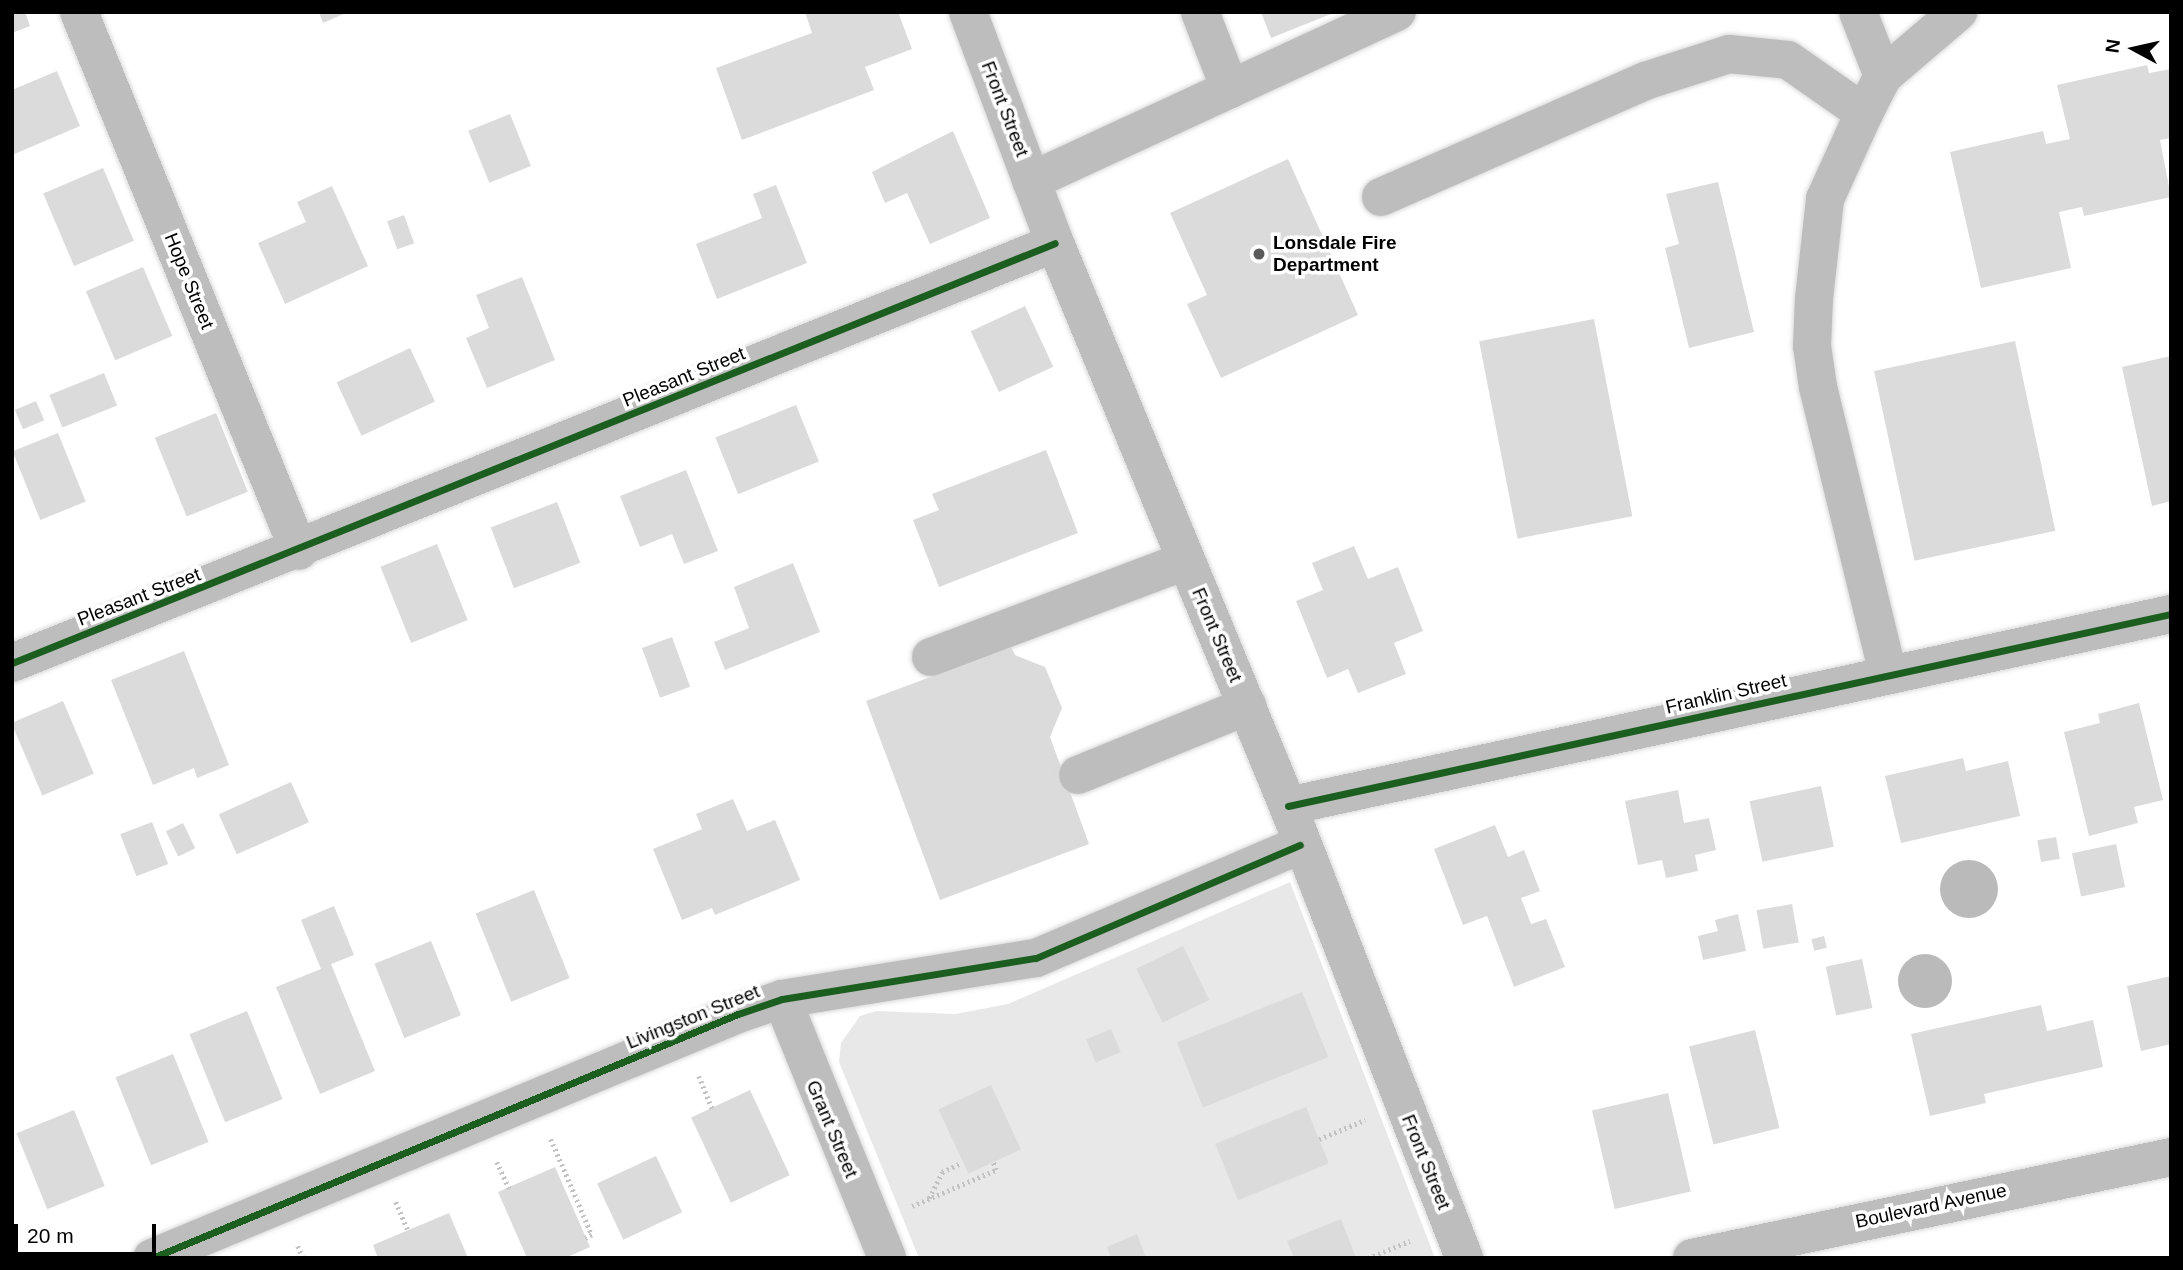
<!DOCTYPE html>
<html>
<head>
<meta charset="utf-8">
<style>
	body { margin:0 }
	#map { position:relative; width:2183px; height:1270px; overflow:hidden; background:#fff; font-family:Helvetica,sans-serif }
	div>[style] { position:absolute }
	[style*='--x'] { left:calc(var(--x)*1px); top:calc(var(--y)*1px); width:calc(var(--w)*1px); rotate:calc(var(--a)*1deg) }
	.green>* { inset:0; background:#e8e8e8 }
	.water>* { inset:0; background:#bababa }
	.round { border-radius:50% }
	.building>* { inset:0; background:#dbdbdb; transform-origin:0 0 }
	.path>* { height:4.5px; margin-top:-2.25px; transform-origin:0; background:repeating-linear-gradient(90deg,#c2c2c2 0 2px,transparent 0 5.5px) }
	.roads { filter:drop-shadow(0 0 2px #dbdbdb) drop-shadow(0 0 2px #dbdbdb) }
	.minor>* { height:38px; margin:-19px; padding:0 19px; transform-origin:19px; border-radius:19px; background:#bdbdbd }
	.major>* { height:38px; margin:-19px; padding:0 19px; transform-origin:19px; border-radius:19px; background:#bdbdbd }
	.cycleway>* { height:7px; margin:-3.5px; padding:0 3.5px; transform-origin:3.5px; border-radius:3.5px; background:#1b5e20 }
	.dots>* { width:19px; height:19px; translate:-50% -50%; box-sizing:border-box; border:4px solid #fff; border-radius:50% }
	span { translate:-50% -50%; white-space:nowrap; text-align:center; line-height:1.15; -webkit-text-stroke:7px #fff; paint-order:stroke }
	.street-label { font-size:19px; color:#000 }
	.poi-label { font-size:19px; color:#000; font-weight:700 }
	.left { translate:0 -50%; text-align:left }
	.frame { position:absolute; inset:0; border:14px solid #000; pointer-events:none }
	.north { position:absolute; left:2099px; top:14px; width:70px; height:70px; -webkit-text-stroke:5px #fff; paint-order:stroke; rotate:278deg; font-size:19px; font-weight:700; line-height:28px; text-align:center; color:#000 }
	.north::after { content:''; display:block; margin:auto; width:24px; height:32px; background:#000; clip-path:polygon(50% 0,100% 100%,50% 72%,0 100%) }
	.scale { position:absolute; left:14px; top:1224px; width:142px; height:32px; box-sizing:border-box; border:4px solid #000; border-top:0; padding-left:9px; font-size:21px; line-height:24px; white-space:nowrap; color:#000; -webkit-text-stroke:5px #fff; paint-order:stroke }
</style>
</head>
<body>
<div id="map">
	<div class="green">
		<div style="clip-path:polygon(1290px 882px,1435px 1258px,919px 1258px,839px 1062px,841px 1043px,860px 1016px,876px 1011px,955px 1014px,1008px 1004px)"></div>
	</div>
	<div class="water">
		<div class="round" style="left:1940px;top:860px;width:58px;height:58px"></div>
		<div class="round" style="left:1898px;top:954px;width:54px;height:54px"></div>
	</div>
	<div class="building">
		<div style="clip-path:polygon(12px 12px,25px 12px,30px 26px,12px 33px)"></div>
		<div style="clip-path:polygon(319px 12px,348px 12px,323px 23px)"></div>
		<div style="clip-path:polygon(805px 12px,898px 12px,912px 49px,865px 67px,874px 90px,742px 140px,716px 68px,812px 33px)"></div>
		<div style="clip-path:polygon(1261px 12px,1336px 12px,1271px 38px)"></div>
		<div style="clip-path:polygon(2147px 65px,2149px 73px,2171px 69px,2171px 138px,2160px 140px,2171px 197px,2084px 216px,2082px 207px,2059px 212px,2071px 268px,1981px 288px,1950px 152px,2043px 131px,2046px 144px,2070px 139px,2057px 85px)"></div>
		<div style="clip-path:polygon(57px 71px,80px 126px,12px 155px,12px 90px)"></div>
		<div style="left:510px;top:114px;width:56px;height:45px;rotate:68deg"></div>
		<div style="clip-path:polygon(953px 131px,990px 218px,930px 244px,907px 193px,885px 203px,872px 172px)"></div>
		<div style="clip-path:polygon(1288px 159px,1358px 315px,1221px 378px,1187px 304px,1207px 295px,1170px 213px)"></div>
		<div style="left:103px;top:168px;width:79px;height:65px;rotate:67deg"></div>
		<div style="clip-path:polygon(1718px 182px,1754px 332px,1689px 348px,1665px 248px,1679px 244px,1666px 194px)"></div>
		<div style="clip-path:polygon(776px 185px,807px 263px,717px 299px,696px 244px,762px 218px,753px 194px)"></div>
		<div style="clip-path:polygon(332px 186px,368px 266px,285px 304px,258px 243px,306px 222px,297px 202px)"></div>
		<div style="left:404px;top:215px;width:30px;height:18px;rotate:70deg"></div>
		<div style="left:143px;top:267px;width:75px;height:62px;rotate:67deg"></div>
		<div style="clip-path:polygon(522px 277px,555px 360px,487px 388px,466px 338px,489px 328px,476px 295px)"></div>
		<div style="left:1025px;top:306px;width:67px;height:60px;rotate:65deg"></div>
		<div style="left:1594px;top:319px;width:201px;height:117px;rotate:79deg"></div>
		<div style="left:2015px;top:341px;width:194px;height:144px;rotate:78deg"></div>
		<div style="left:410px;top:348px;width:59px;height:81px;rotate:65deg"></div>
		<div style="clip-path:polygon(2171px 356px,2171px 501px,2152px 506px,2122px 367px)"></div>
		<div style="left:104px;top:373px;width:35px;height:59px;rotate:68deg"></div>
		<div style="left:36px;top:401px;width:21px;height:23px;rotate:67deg"></div>
		<div style="left:796px;top:405px;width:61px;height:87px;rotate:68deg"></div>
		<div style="left:216px;top:413px;width:85px;height:66px;rotate:68deg"></div>
		<div style="left:58px;top:433px;width:74px;height:49px;rotate:68deg"></div>
		<div style="clip-path:polygon(1046px 450px,1078px 533px,939px 587px,913px 520px,939px 510px,932px 494px)"></div>
		<div style="clip-path:polygon(686px 470px,718px 551px,684px 564px,672px 534px,640px 547px,620px 496px)"></div>
		<div style="left:557px;top:502px;width:65px;height:71px;rotate:69deg"></div>
		<div style="left:437px;top:544px;width:82px;height:61px;rotate:68deg"></div>
		<div style="clip-path:polygon(1354px 546px,1368px 579px,1398px 567px,1423px 631px,1394px 643px,1406px 674px,1358px 693px,1348px 669px,1327px 678px,1296px 601px,1323px 590px,1312px 563px)"></div>
		<div style="clip-path:polygon(793px 563px,820px 632px,725px 670px,714px 642px,749px 628px,734px 587px)"></div>
		<div style="left:672px;top:637px;width:53px;height:32px;rotate:70deg"></div>
		<div style="clip-path:polygon(1011px 647px,1015px 655px,1045px 667px,1062px 708px,1050px 737px,1089px 844px,940px 900px,866px 701px)"></div>
		<div style="clip-path:polygon(184px 651px,229px 765px,197px 778px,194px 768px,153px 785px,111px 680px)"></div>
		<div style="left:63px;top:701px;width:79px;height:56px;rotate:67deg"></div>
		<div style="clip-path:polygon(2139px 703px,2163px 800px,2134px 807px,2138px 823px,2089px 836px,2064px 732px,2100px 723px,2098px 714px)"></div>
		<div style="clip-path:polygon(1963px 758px,1966px 771px,2008px 761px,2020px 816px,1901px 843px,1885px 776px)"></div>
		<div style="left:291px;top:782px;width:44px;height:79px;rotate:66deg"></div>
		<div style="left:1821px;top:786px;width:62px;height:73px;rotate:78deg"></div>
		<div style="clip-path:polygon(1678px 790px,1684px 823px,1709px 818px,1716px 850px,1695px 855px,1698px 871px,1666px 878px,1662px 860px,1638px 865px,1625px 801px)"></div>
		<div style="clip-path:polygon(733px 799px,747px 831px,775px 820px,800px 880px,715px 915px,712px 908px,682px 920px,653px 849px,702px 829px,696px 814px)"></div>
		<div style="left:152px;top:822px;width:45px;height:34px;rotate:69deg"></div>
		<div style="left:183px;top:823px;width:28px;height:19px;rotate:64deg"></div>
		<div style="clip-path:polygon(1495px 825px,1508px 857px,1524px 850px,1540px 891px,1521px 898px,1531px 924px,1546px 919px,1565px 967px,1514px 987px,1487px 916px,1463px 925px,1434px 849px)"></div>
		<div style="left:2056px;top:837px;width:22px;height:19px;rotate:80deg"></div>
		<div style="left:2116px;top:844px;width:44px;height:45px;rotate:78deg"></div>
		<div style="left:534px;top:890px;width:95px;height:63px;rotate:68deg"></div>
		<div style="left:1792px;top:904px;width:39px;height:36px;rotate:80deg"></div>
		<div style="clip-path:polygon(334px 906px,354px 955px,331px 964px,375px 1071px,320px 1094px,276px 987px,321px 969px,301px 920px)"></div>
		<div style="clip-path:polygon(1738px 914px,1746px 951px,1703px 960px,1698px 936px,1718px 931px,1715px 920px)"></div>
		<div style="left:1824px;top:936px;width:12px;height:13px;rotate:76deg"></div>
		<div style="left:431px;top:941px;width:80px;height:61px;rotate:68deg"></div>
		<div style="left:1183px;top:946px;width:60px;height:52px;rotate:64deg"></div>
		<div style="left:1862px;top:959px;width:50px;height:37px;rotate:78deg"></div>
		<div style="clip-path:polygon(2171px 976px,2171px 1044px,2141px 1051px,2127px 986px)"></div>
		<div style="left:1302px;top:992px;width:70px;height:135px;rotate:68deg"></div>
		<div style="clip-path:polygon(2041px 1005px,2047px 1031px,2093px 1020px,2103px 1067px,1984px 1094px,1986px 1103px,1930px 1116px,1911px 1034px)"></div>
		<div style="left:247px;top:1011px;width:95px;height:62px;rotate:68deg"></div>
		<div style="left:1111px;top:1029px;width:25px;height:27px;rotate:67deg"></div>
		<div style="left:1755px;top:1030px;width:101px;height:68px;rotate:76deg"></div>
		<div style="left:173px;top:1054px;width:95px;height:62px;rotate:68deg"></div>
		<div style="left:991px;top:1085px;width:71px;height:58px;rotate:65deg"></div>
		<div style="left:750px;top:1090px;width:94px;height:65px;rotate:65deg"></div>
		<div style="left:1668px;top:1093px;width:101px;height:78px;rotate:77deg"></div>
		<div style="left:1306px;top:1107px;width:61px;height:98px;rotate:68deg"></div>
		<div style="left:74px;top:1110px;width:82px;height:62px;rotate:68deg"></div>
		<div style="left:656px;top:1156px;width:62px;height:65px;rotate:65deg"></div>
		<div style="clip-path:polygon(555px 1167px,590px 1247px,565px 1258px,527px 1258px,498px 1192px)"></div>
		<div style="clip-path:polygon(449px 1213px,468px 1258px,378px 1258px,373px 1245px)"></div>
		<div style="clip-path:polygon(1341px 1219px,1356px 1258px,1294px 1258px,1287px 1241px)"></div>
		<div style="clip-path:polygon(1137px 1234px,1146px 1258px,1111px 1258px,1107px 1247px)"></div>
	</div>
	<div class="path">
		<div style="--x:699;--y:1076;--w:35;--a:68"></div>
		<div style="--x:551;--y:1139;--w:104;--a:66.9"></div>
		<div style="--x:592;--y:1235;--w:7;--a:153"></div>
		<div style="--x:1319;--y:1139;--w:50;--a:-22.4"></div>
		<div style="--x:497;--y:1162;--w:29;--a:65"></div>
		<div style="--x:929;--y:1198;--w:29;--a:-63"></div>
		<div style="--x:942;--y:1172;--w:21;--a:-25"></div>
		<div style="--x:396;--y:1202;--w:30;--a:67"></div>
		<div style="--x:912;--y:1206;--w:91;--a:-23.2"></div>
		<div style="--x:996;--y:1170;--w:9;--a:-111"></div>
		<div style="--x:298;--y:1246;--w:13;--a:67"></div>
		<div style="--x:1368;--y:1258;--w:45;--a:-22"></div>
	</div>
	<div class="roads">
		<div class="minor">
			<div style="--x:79;--y:12;--w:582;--a:67.8"></div>
			<div style="--x:1200;--y:12;--w:83;--a:68.7"></div>
			<div style="--x:1858;--y:12;--w:69;--a:68.7"></div>
			<div style="--x:1031;--y:181;--w:403;--a:-24.8"></div>
			<div style="--x:1381;--y:197;--w:288;--a:-23.7"></div>
			<div style="--x:1645;--y:81;--w:88;--a:-17.8"></div>
			<div style="--x:1729;--y:54;--w:59;--a:5.8"></div>
			<div style="--x:1788;--y:60;--w:93;--a:34.9"></div>
			<div style="--x:931;--y:657;--w:272;--a:-20.7"></div>
			<div style="--x:12;--y:663;--w:1124;--a:-21.93"></div>
			<div style="--x:1888;--y:674;--w:295;--a:-103.7"></div>
			<div style="--x:1818;--y:387;--w:41;--a:-98.3"></div>
			<div style="--x:1812;--y:346;--w:47;--a:-87.6"></div>
			<div style="--x:1814;--y:299;--w:101;--a:-83.7"></div>
			<div style="--x:1825;--y:199;--w:94;--a:-65.6"></div>
			<div style="--x:1864;--y:113;--w:42;--a:-62.8"></div>
			<div style="--x:1883;--y:76;--w:99;--a:-40.5"></div>
			<div style="--x:1078;--y:775;--w:183;--a:-22.2"></div>
			<div style="--x:1288;--y:806;--w:904;--a:-12.27"></div>
			<div style="--x:782;--y:999;--w:279;--a:67.9"></div>
			<div style="--x:152;--y:1258;--w:635;--a:-22.61"></div>
			<div style="--x:738;--y:1014;--w:46;--a:-18.8"></div>
			<div style="--x:782;--y:999;--w:257;--a:-9.2"></div>
			<div style="--x:1036;--y:958;--w:287;--a:-23.2"></div>
			<div style="--x:1692;--y:1258;--w:490;--a:-11.9"></div>
		</div>
		<div class="major">
			<div style="--x:968;--y:12;--w:247;--a:69.4"></div>
			<div style="--x:1055;--y:243;--w:609;--a:67.52"></div>
			<div style="--x:1288;--y:806;--w:485;--a:68.7"></div>
		</div>
	</div>
	<div class="cycleway">
		<div style="--x:12;--y:663;--w:1124;--a:-21.93"></div>
		<div style="--x:1288;--y:806;--w:904;--a:-12.27"></div>
		<div style="--x:152;--y:1258;--w:635;--a:-22.61"></div>
		<div style="--x:738;--y:1014;--w:46;--a:-18.8"></div>
		<div style="--x:782;--y:999;--w:257;--a:-9.2"></div>
		<div style="--x:1036;--y:958;--w:287;--a:-23.2"></div>
	</div>
	<div class="dots">
		<div style="left:1259px;top:254px;background:#595959"></div>
	</div>
	<div class="street-label">
		<span style="left:1005px;top:109px;rotate:69deg">Front Street</span>
		<span style="left:189px;top:281px;rotate:68deg">Hope Street</span>
		<span style="left:684px;top:377px;rotate:-22deg">Pleasant Street</span>
		<span style="left:139px;top:597px;rotate:-21deg">Pleasant Street</span>
		<span style="left:1217px;top:635px;rotate:67deg">Front Street</span>
		<span style="left:1726px;top:694px;rotate:-13deg">Franklin Street</span>
		<span style="left:693px;top:1017px;rotate:-22deg">Livingston Street</span>
		<span style="left:832px;top:1129px;rotate:67deg">Grant Street</span>
		<span style="left:1426px;top:1162px;rotate:68deg">Front Street</span>
		<span style="left:1931px;top:1206px;rotate:-12deg">Boulevard Avenue</span>
	</div>
	<div class="poi-label">
		<span class="left" style="left:1273px;top:254px">Lonsdale Fire<br>Department</span>
	</div>
	<div class="frame"></div>
	<div class="north">N</div>
	<div class="scale">20 m</div>
</div>
</body>
</html>
